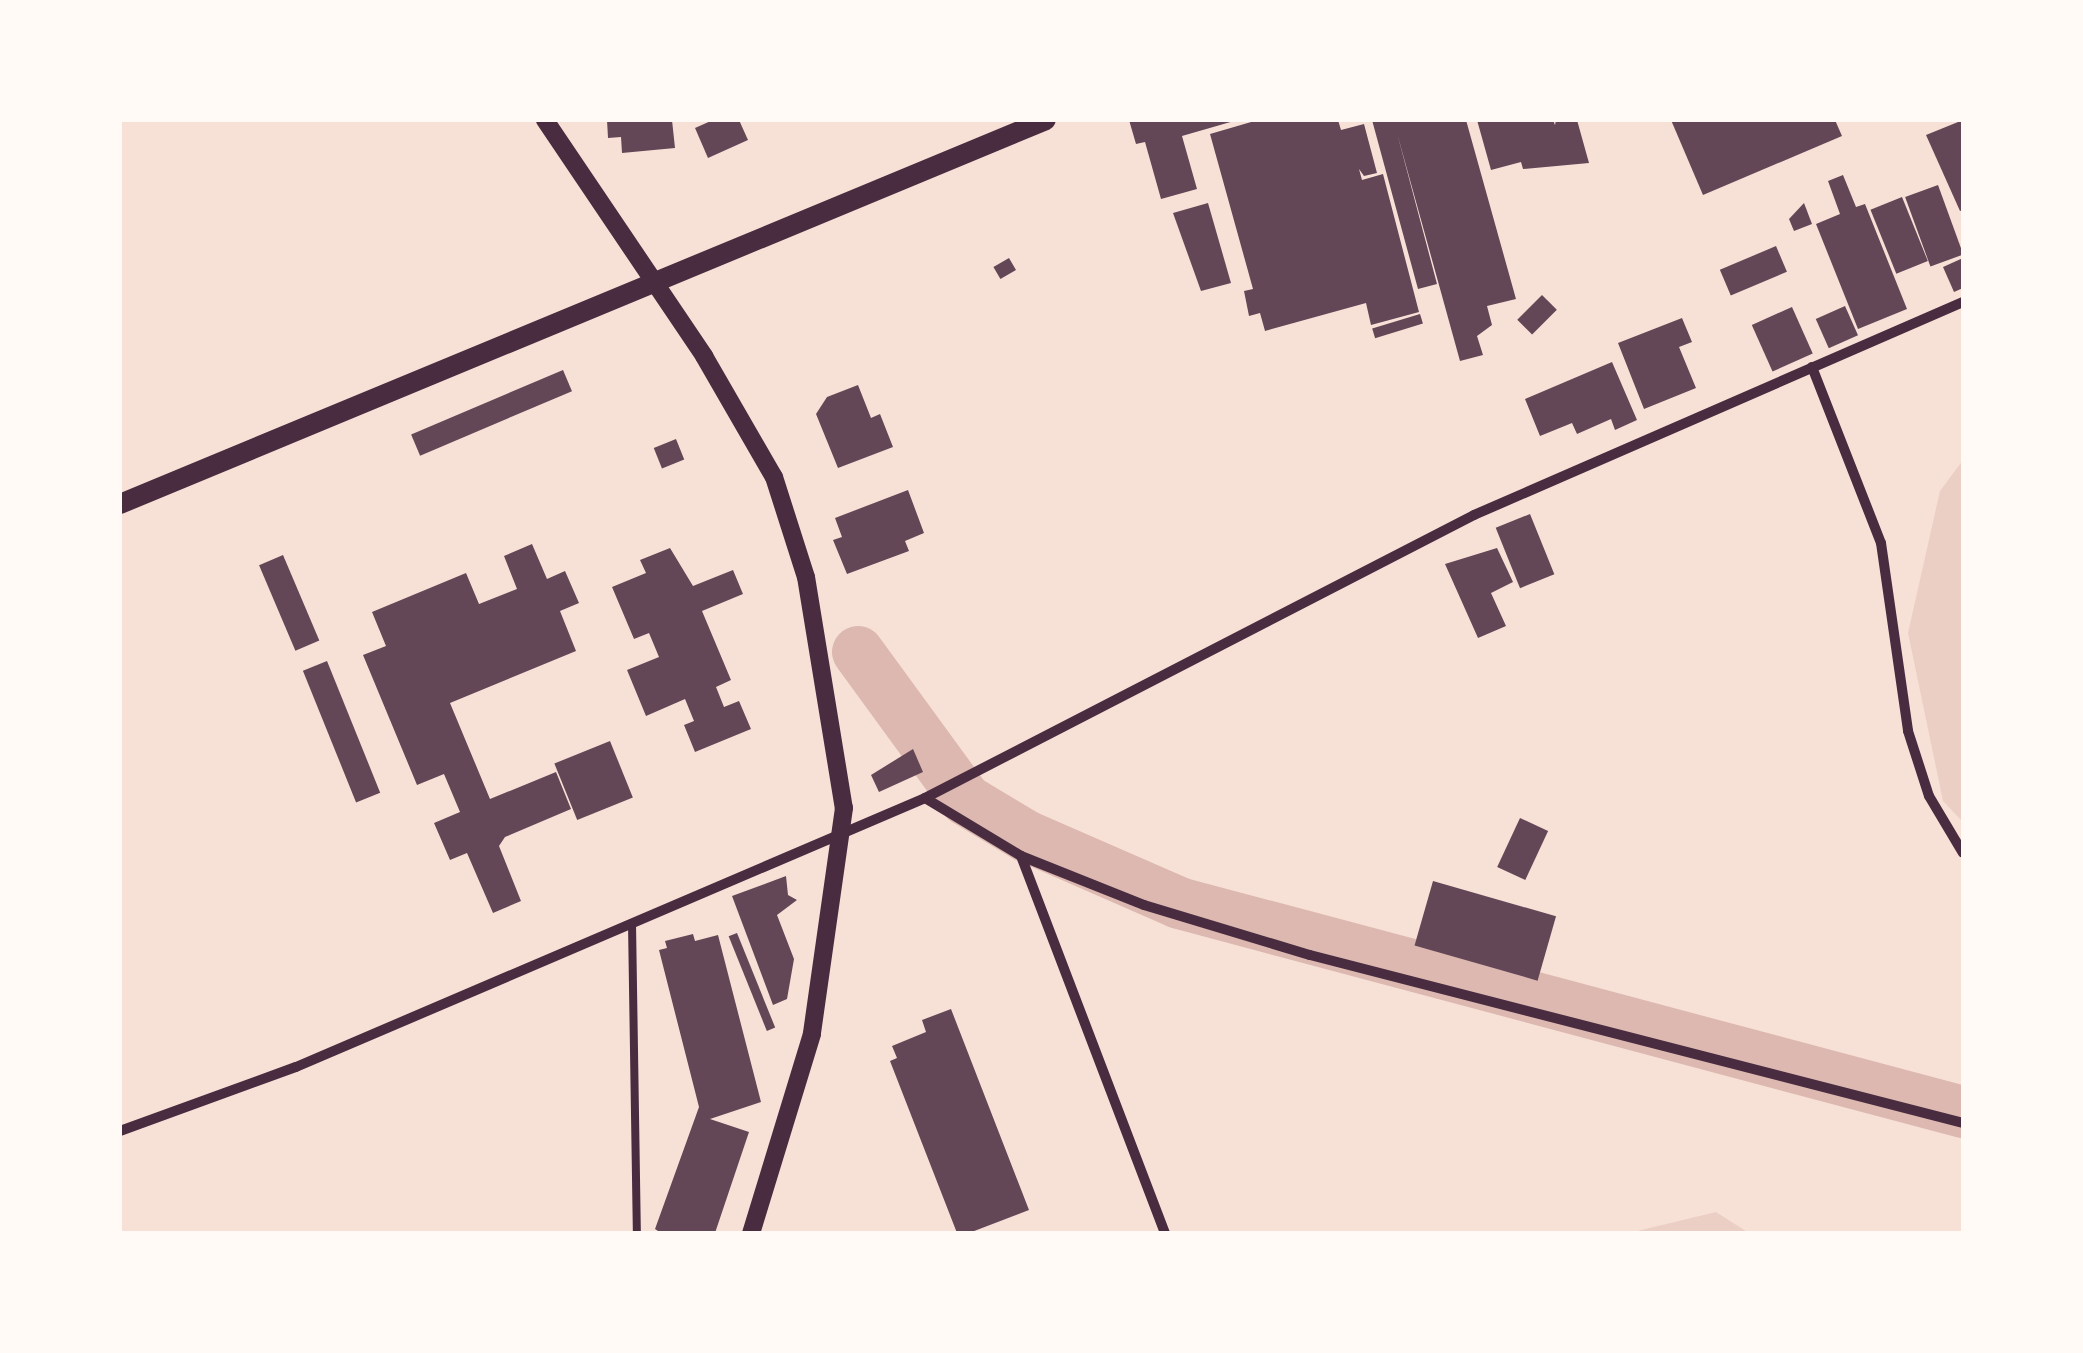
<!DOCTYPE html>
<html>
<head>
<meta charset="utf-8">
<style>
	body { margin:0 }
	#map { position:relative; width:2083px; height:1353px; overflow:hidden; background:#f7e1d7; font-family:Cabin,sans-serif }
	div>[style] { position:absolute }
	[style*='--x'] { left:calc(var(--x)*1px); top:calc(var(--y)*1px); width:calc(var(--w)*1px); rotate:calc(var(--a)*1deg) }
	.green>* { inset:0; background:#ebcfc5 }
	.river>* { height:52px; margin:-26px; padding:0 26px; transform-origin:26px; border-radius:26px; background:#dcb8b0 }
	.building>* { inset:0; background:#644757; transform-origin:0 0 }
	.service>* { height:8px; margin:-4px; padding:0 4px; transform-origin:4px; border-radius:4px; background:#4a2c40 }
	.minor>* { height:10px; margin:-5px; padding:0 5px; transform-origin:5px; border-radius:5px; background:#4a2c40 }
	.tertiary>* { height:18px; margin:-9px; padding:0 9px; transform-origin:9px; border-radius:9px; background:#4a2c40 }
	.secondary>* { height:20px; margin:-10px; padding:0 10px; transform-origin:10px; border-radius:10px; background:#4a2c40 }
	span { translate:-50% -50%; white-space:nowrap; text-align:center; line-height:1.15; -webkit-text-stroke:8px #fffaf5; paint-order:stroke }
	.frame { position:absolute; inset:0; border:122px solid #fffaf5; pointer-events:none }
</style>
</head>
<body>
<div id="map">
	<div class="green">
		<div style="clip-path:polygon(1963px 460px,1963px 822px,1943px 801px,1908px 633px,1940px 491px)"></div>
		<div style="clip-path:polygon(1716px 1212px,1749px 1233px,1629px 1233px)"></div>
	</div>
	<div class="river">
		<div style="--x:858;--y:652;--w:183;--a:53.9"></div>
		<div style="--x:966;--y:800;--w:70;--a:31"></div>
		<div style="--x:1026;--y:836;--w:167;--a:23.6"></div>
		<div style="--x:1179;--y:903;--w:811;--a:14.93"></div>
	</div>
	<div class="building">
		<div style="clip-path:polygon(607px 120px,672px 120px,675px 148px,622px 153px,621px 137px,608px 138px)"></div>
		<div style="clip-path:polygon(713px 120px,739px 120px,748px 140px,708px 158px,695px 128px)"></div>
		<div style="clip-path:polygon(1129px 120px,1234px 120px,1234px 121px,1182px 136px,1197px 189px,1161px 199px,1145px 142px,1136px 144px)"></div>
		<div style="clip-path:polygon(1258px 120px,1338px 120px,1341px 130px,1364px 124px,1377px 173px,1364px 176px,1359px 169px,1362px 180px,1383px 174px,1419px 312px,1371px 325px,1366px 303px,1265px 331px,1260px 313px,1249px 316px,1244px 291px,1253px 289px,1210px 134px)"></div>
		<div style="clip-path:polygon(1372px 120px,1466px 120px,1516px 299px,1487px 306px,1492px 325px,1477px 336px,1483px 355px,1460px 361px,1397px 133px,1437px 284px,1418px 289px)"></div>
		<div style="clip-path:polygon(1477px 120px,1553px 120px,1555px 125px,1556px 120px,1577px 120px,1589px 163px,1523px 169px,1521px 162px,1491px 170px)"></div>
		<div style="clip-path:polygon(1671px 120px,1835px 120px,1842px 136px,1703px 195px)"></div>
		<div style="clip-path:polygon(1963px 120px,1963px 210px,1960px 211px,1926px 135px)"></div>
		<div style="clip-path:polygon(1843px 175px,1856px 207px,1865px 204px,1907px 309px,1858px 329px,1816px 224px,1840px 214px,1828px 181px)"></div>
		<div style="left:1938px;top:185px;width:74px;height:35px;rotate:70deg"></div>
		<div style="left:1902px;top:197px;width:69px;height:34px;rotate:68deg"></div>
		<div style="clip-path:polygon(1208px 203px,1231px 283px,1201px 291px,1173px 213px)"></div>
		<div style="clip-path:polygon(1804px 203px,1812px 224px,1794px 231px,1789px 219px)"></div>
		<div style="left:1776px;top:246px;width:28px;height:61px;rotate:67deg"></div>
		<div style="left:1009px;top:258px;width:14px;height:18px;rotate:60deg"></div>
		<div style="clip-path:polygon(1963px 258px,1963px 288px,1954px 292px,1943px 267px)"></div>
		<div style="left:1542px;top:295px;width:21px;height:35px;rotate:45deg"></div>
		<div style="left:1845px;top:306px;width:32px;height:32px;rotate:66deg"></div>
		<div style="left:1792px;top:307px;width:51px;height:44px;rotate:66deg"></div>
		<div style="left:1420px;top:314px;width:10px;height:50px;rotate:73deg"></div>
		<div style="clip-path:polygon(1682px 318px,1692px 342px,1679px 347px,1696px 388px,1644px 409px,1618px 343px)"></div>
		<div style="clip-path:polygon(1612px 362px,1637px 420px,1615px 430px,1611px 419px,1577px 434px,1572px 423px,1540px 436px,1525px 399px)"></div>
		<div style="left:563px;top:370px;width:23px;height:165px;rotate:67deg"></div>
		<div style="clip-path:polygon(858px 385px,871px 418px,880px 414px,893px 447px,838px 468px,816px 414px,827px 397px)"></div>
		<div style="left:676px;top:439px;width:22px;height:24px;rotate:68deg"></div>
		<div style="clip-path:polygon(908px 490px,924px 533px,905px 541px,909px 551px,847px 574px,833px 540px,842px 537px,835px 518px)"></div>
		<div style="left:1530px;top:514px;width:65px;height:37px;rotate:68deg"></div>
		<div style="clip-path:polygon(532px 544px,547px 579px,565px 571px,579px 603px,560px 611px,576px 651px,450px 703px,490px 799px,556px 772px,571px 809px,505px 837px,499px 846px,521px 901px,493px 913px,467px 853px,450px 860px,434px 823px,460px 812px,444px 774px,417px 785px,363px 655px,386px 646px,372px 612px,466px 573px,479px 604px,517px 589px,504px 556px)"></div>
		<div style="clip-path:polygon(670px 548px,693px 586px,733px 570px,743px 594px,702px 611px,731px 680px,716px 687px,724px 707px,739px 701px,751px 729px,695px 752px,684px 725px,694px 721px,685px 699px,646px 716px,627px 670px,659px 657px,649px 633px,634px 639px,612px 587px,646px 573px,640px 560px)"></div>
		<div style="clip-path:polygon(1497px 548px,1513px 582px,1491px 593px,1506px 626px,1478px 638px,1445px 564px)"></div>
		<div style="left:283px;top:555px;width:93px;height:26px;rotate:67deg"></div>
		<div style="left:327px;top:661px;width:142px;height:26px;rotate:68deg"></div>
		<div style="left:610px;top:741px;width:61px;height:60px;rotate:68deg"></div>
		<div style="clip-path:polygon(913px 749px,923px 772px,879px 792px,871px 775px)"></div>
		<div style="left:1520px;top:818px;width:31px;height:54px;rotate:25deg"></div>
		<div style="clip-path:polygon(786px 876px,788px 895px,797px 900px,777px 915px,794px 959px,787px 999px,773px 1005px,732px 896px)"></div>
		<div style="left:1433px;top:881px;width:128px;height:67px;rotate:16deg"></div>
		<div style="left:737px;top:933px;width:102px;height:9px;rotate:68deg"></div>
		<div style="clip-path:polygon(693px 934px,695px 941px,718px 935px,761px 1102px,710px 1119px,749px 1132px,715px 1233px,661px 1233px,655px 1229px,699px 1107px,659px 950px,667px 948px,665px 941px)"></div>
		<div style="clip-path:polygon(951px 1009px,1029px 1210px,969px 1233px,957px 1233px,890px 1061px,897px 1058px,892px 1046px,926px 1032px,922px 1020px)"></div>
	</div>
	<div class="service">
		<div style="--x:632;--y:923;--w:310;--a:89.1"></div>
	</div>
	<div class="minor">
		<div style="--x:1812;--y:367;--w:189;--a:68.6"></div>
		<div style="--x:1881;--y:543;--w:190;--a:81.8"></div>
		<div style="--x:1908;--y:731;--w:68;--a:72.1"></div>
		<div style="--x:1929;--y:796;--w:66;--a:59.2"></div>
		<div style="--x:925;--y:798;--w:112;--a:31.1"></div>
		<div style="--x:1021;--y:856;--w:132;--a:21.7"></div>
		<div style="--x:1144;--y:905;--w:173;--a:16.8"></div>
		<div style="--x:1310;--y:955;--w:674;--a:14.43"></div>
		<div style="--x:1021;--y:856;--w:404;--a:69.1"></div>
		<div style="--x:120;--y:1131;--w:187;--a:-20"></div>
		<div style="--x:296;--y:1067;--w:684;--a:-23.15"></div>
		<div style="--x:925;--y:798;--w:618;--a:-27.27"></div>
		<div style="--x:1474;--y:515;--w:533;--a:-23.54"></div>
	</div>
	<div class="tertiary">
		<div style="--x:545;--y:120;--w:285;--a:56"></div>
		<div style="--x:704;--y:356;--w:140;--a:60"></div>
		<div style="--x:774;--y:477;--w:105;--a:72.3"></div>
		<div style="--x:806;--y:577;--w:234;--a:80.7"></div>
		<div style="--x:844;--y:808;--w:228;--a:98.1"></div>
		<div style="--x:812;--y:1034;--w:208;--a:107"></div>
	</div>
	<div class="secondary">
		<div style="--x:120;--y:504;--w:1002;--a:-22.52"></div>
	</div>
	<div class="frame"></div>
</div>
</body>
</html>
